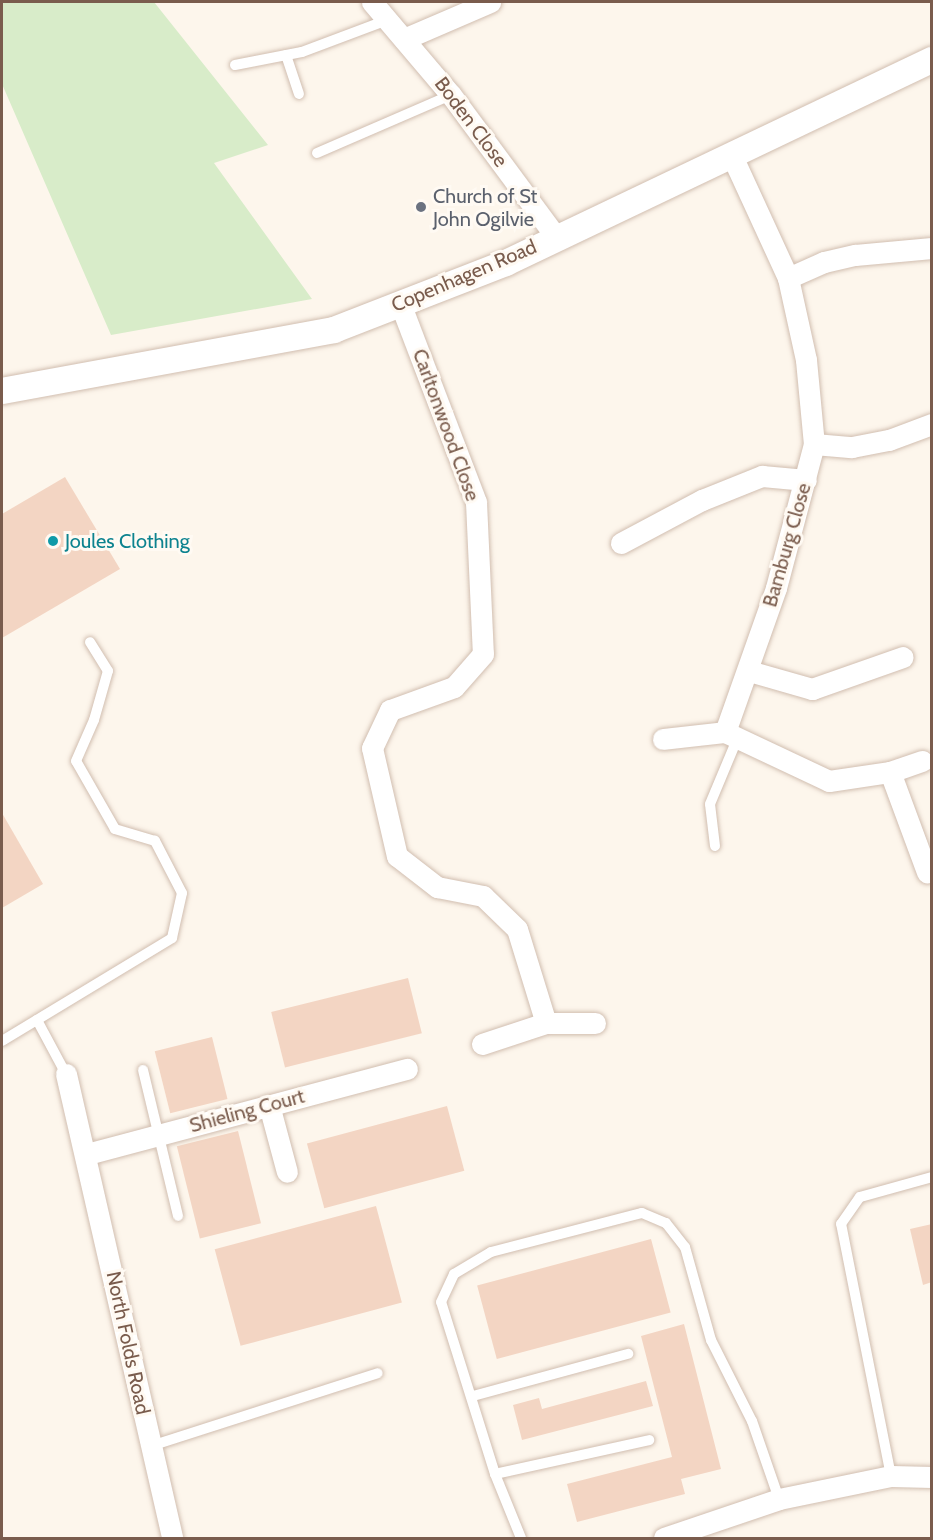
<!DOCTYPE html>
<html>
<head>
<meta charset="utf-8">
<style>
	body { margin:0 }
	#map { position:relative; width:933px; height:1540px; overflow:hidden; background:#fdf6ec; font-family:Cabin,sans-serif }
	div>[style] { position:absolute }
	[style*='--x'] { left:calc(var(--x)*1px); top:calc(var(--y)*1px); width:calc(var(--w)*1px); rotate:calc(var(--a)*1deg) }
	.green>* { inset:0; background:#d8ecc9 }
	.building>* { inset:0; background:#f3d5c3; transform-origin:0 0 }
	.roads { filter:drop-shadow(0 0 2px #d1beb0) drop-shadow(0 0 2px #d1beb0) }
	.service>* { height:10px; margin:-5px; padding:0 5px; transform-origin:5px; border-radius:5px; background:#fff }
	.minor>* { height:21px; margin:-10.5px; padding:0 10.5px; transform-origin:10.5px; border-radius:10.5px; background:#fff }
	.tertiary>* { height:26px; margin:-13px; padding:0 13px; transform-origin:13px; border-radius:13px; background:#fff }
	.dots>* { width:16px; height:16px; translate:-50% -50%; box-sizing:border-box; border:3px solid #fffaf3; border-radius:50% }
	span { translate:-50% -50%; white-space:nowrap; text-align:center; line-height:1.15; -webkit-text-stroke:6px #fffaf3; paint-order:stroke }
	.street-label { font-size:20px; color:#7a5c4d }
	.worship-label { font-size:20px; color:#5b616d }
	.left { translate:0 -50%; text-align:left }
	.culture-label { font-size:20px; color:#0d838f }
	.frame { position:absolute; inset:0; border:3px solid #7a5c4d; pointer-events:none }
</style>
</head>
<body>
<div id="map">
	<div class="green">
		<div style="clip-path:polygon(2px 2px,154px 2px,268px 145px,214px 163px,312px 299px,111px 335px,2px 84px)"></div>
	</div>
	<div class="building">
		<div style="clip-path:polygon(65px 477px,120px 569px,2px 638px,2px 514px)"></div>
		<div style="clip-path:polygon(2px 813px,43px 884px,2px 908px)"></div>
		<div style="left:408px;top:978px;width:57px;height:141px;rotate:76deg"></div>
		<div style="left:212px;top:1037px;width:64px;height:59px;rotate:76deg"></div>
		<div style="left:447px;top:1106px;width:67px;height:145px;rotate:75deg"></div>
		<div style="left:238px;top:1131px;width:95px;height:63px;rotate:76deg"></div>
		<div style="left:376px;top:1206px;width:100px;height:167px;rotate:75deg"></div>
		<div style="clip-path:polygon(932px 1224px,932px 1282px,923px 1285px,910px 1229px)"></div>
		<div style="left:651px;top:1239px;width:76px;height:180px;rotate:75deg"></div>
		<div style="clip-path:polygon(684px 1324px,721px 1469px,681px 1479px,685px 1494px,577px 1522px,567px 1484px,672px 1457px,641px 1336px)"></div>
		<div style="clip-path:polygon(646px 1381px,653px 1406px,522px 1440px,513px 1405px,539px 1398px,542px 1409px)"></div>
	</div>
	<div class="roads">
		<div class="service">
			<div style="--x:286;--y:55;--w:41;--a:71.6"></div>
			<div style="--x:235;--y:65;--w:68;--a:-11"></div>
			<div style="--x:302;--y:52;--w:91;--a:-20.6"></div>
			<div style="--x:317;--y:153;--w:146;--a:-23.4"></div>
			<div style="--x:715;--y:846;--w:42;--a:-96.8"></div>
			<div style="--x:710;--y:804;--w:73;--a:-67.3"></div>
			<div style="--x:37;--y:1020;--w:61;--a:61.8"></div>
			<div style="--x:2;--y:1041;--w:199;--a:-31.2"></div>
			<div style="--x:172;--y:938;--w:46;--a:-77.5"></div>
			<div style="--x:182;--y:893;--w:59;--a:-117.4"></div>
			<div style="--x:155;--y:841;--w:42;--a:-163.3"></div>
			<div style="--x:115;--y:829;--w:78;--a:-119.8"></div>
			<div style="--x:76;--y:761;--w:45;--a:-66.3"></div>
			<div style="--x:94;--y:720;--w:51;--a:-74.1"></div>
			<div style="--x:108;--y:671;--w:34;--a:-122"></div>
			<div style="--x:143;--y:1070;--w:150;--a:76.5"></div>
			<div style="--x:473;--y:1396;--w:161;--a:-15.2"></div>
			<div style="--x:151;--y:1446;--w:238;--a:-17.8"></div>
			<div style="--x:495;--y:1474;--w:158;--a:-12.4"></div>
			<div style="--x:891;--y:1476;--w:257;--a:-101.2"></div>
			<div style="--x:841;--y:1224;--w:33;--a:-55"></div>
			<div style="--x:860;--y:1197;--w:75;--a:-15.5"></div>
			<div style="--x:521;--y:1538;--w:69;--a:-112.1"></div>
			<div style="--x:495;--y:1474;--w:180;--a:-107.4"></div>
			<div style="--x:441;--y:1302;--w:31;--a:-65"></div>
			<div style="--x:454;--y:1274;--w:43;--a:-30.7"></div>
			<div style="--x:491;--y:1252;--w:156;--a:-14.5"></div>
			<div style="--x:642;--y:1213;--w:26;--a:23"></div>
			<div style="--x:666;--y:1223;--w:31;--a:52"></div>
			<div style="--x:685;--y:1247;--w:97;--a:74.4"></div>
			<div style="--x:711;--y:1340;--w:91;--a:63.2"></div>
			<div style="--x:752;--y:1421;--w:83;--a:70.9"></div>
		</div>
		<div class="minor">
			<div style="--x:372;--y:2;--w:122;--a:49.7"></div>
			<div style="--x:451;--y:95;--w:177;--a:53.5"></div>
			<div style="--x:404;--y:39;--w:94;--a:-23.3"></div>
			<div style="--x:732;--y:156;--w:134;--a:65.3"></div>
			<div style="--x:788;--y:278;--w:84;--a:77.6"></div>
			<div style="--x:806;--y:360;--w:84;--a:84.6"></div>
			<div style="--x:814;--y:444;--w:149;--a:104.8"></div>
			<div style="--x:776;--y:588;--w:153;--a:109.5"></div>
			<div style="--x:725;--y:732;--w:115;--a:25.2"></div>
			<div style="--x:829;--y:781;--w:62;--a:-8.4"></div>
			<div style="--x:890;--y:772;--w:34;--a:-19"></div>
			<div style="--x:788;--y:278;--w:39;--a:-24"></div>
			<div style="--x:824;--y:262;--w:32;--a:-13"></div>
			<div style="--x:855;--y:255;--w:77;--a:-5.2"></div>
			<div style="--x:400;--y:303;--w:213;--a:69.1"></div>
			<div style="--x:476;--y:502;--w:152;--a:87.4"></div>
			<div style="--x:483;--y:654;--w:44;--a:131.3"></div>
			<div style="--x:454;--y:687;--w:68;--a:160.2"></div>
			<div style="--x:390;--y:710;--w:42;--a:115.3"></div>
			<div style="--x:372;--y:748;--w:111;--a:77"></div>
			<div style="--x:397;--y:856;--w:51;--a:37.8"></div>
			<div style="--x:437;--y:887;--w:47;--a:11.1"></div>
			<div style="--x:483;--y:896;--w:47;--a:44.1"></div>
			<div style="--x:517;--y:929;--w:98;--a:72.9"></div>
			<div style="--x:814;--y:444;--w:38;--a:5"></div>
			<div style="--x:852;--y:447;--w:38;--a:-11"></div>
			<div style="--x:889;--y:440;--w:46;--a:-20.4"></div>
			<div style="--x:621;--y:543;--w:92;--a:-28"></div>
			<div style="--x:702;--y:500;--w:65;--a:-21.8"></div>
			<div style="--x:762;--y:476;--w:44;--a:5.2"></div>
			<div style="--x:749;--y:671;--w:66;--a:15.9"></div>
			<div style="--x:812;--y:689;--w:96;--a:-19.4"></div>
			<div style="--x:663;--y:739;--w:62;--a:-6.4"></div>
			<div style="--x:890;--y:772;--w:107;--a:69.7"></div>
			<div style="--x:482;--y:1044;--w:67;--a:-18.2"></div>
			<div style="--x:546;--y:1023;--w:49;--a:0"></div>
			<div style="--x:66;--y:1074;--w:476;--a:77.1"></div>
			<div style="--x:269;--y:1105;--w:69;--a:75"></div>
			<div style="--x:87;--y:1154;--w:331;--a:-14.9"></div>
			<div style="--x:664;--y:1538;--w:121;--a:-18.7"></div>
			<div style="--x:779;--y:1499;--w:114;--a:-11.6"></div>
			<div style="--x:891;--y:1476;--w:41;--a:1.4"></div>
		</div>
		<div class="tertiary">
			<div style="--x:2;--y:391;--w:338;--a:-10.4"></div>
			<div style="--x:334;--y:330;--w:185;--a:-21.3"></div>
			<div style="--x:506;--y:263;--w:472;--a:-25.5"></div>
		</div>
	</div>
	<div class="dots">
		<div style="left:421px;top:207px;background:#6b7280"></div>
		<div style="left:53px;top:541px;background:#0f9aa8"></div>
	</div>
	<div class="street-label">
		<span style="left:471px;top:122px;rotate:53deg">Boden Close</span>
		<span style="left:464px;top:276px;rotate:-23deg">Copenhagen Road</span>
		<span style="left:446px;top:425px;rotate:70deg">Carltonwood Close</span>
		<span style="left:787px;top:545px;rotate:-74deg">Bamburg Close</span>
		<span style="left:247px;top:1111px;rotate:-15deg">Shieling Court</span>
		<span style="left:128px;top:1343px;rotate:78deg">North Folds Road</span>
	</div>
	<div class="worship-label">
		<span class="left" style="left:433px;top:208px">Church of St<br>John Ogilvie</span>
	</div>
	<div class="culture-label">
		<span class="left" style="left:65px;top:541px">Joules Clothing</span>
	</div>
	<div class="frame"></div>
</div>
</body>
</html>
